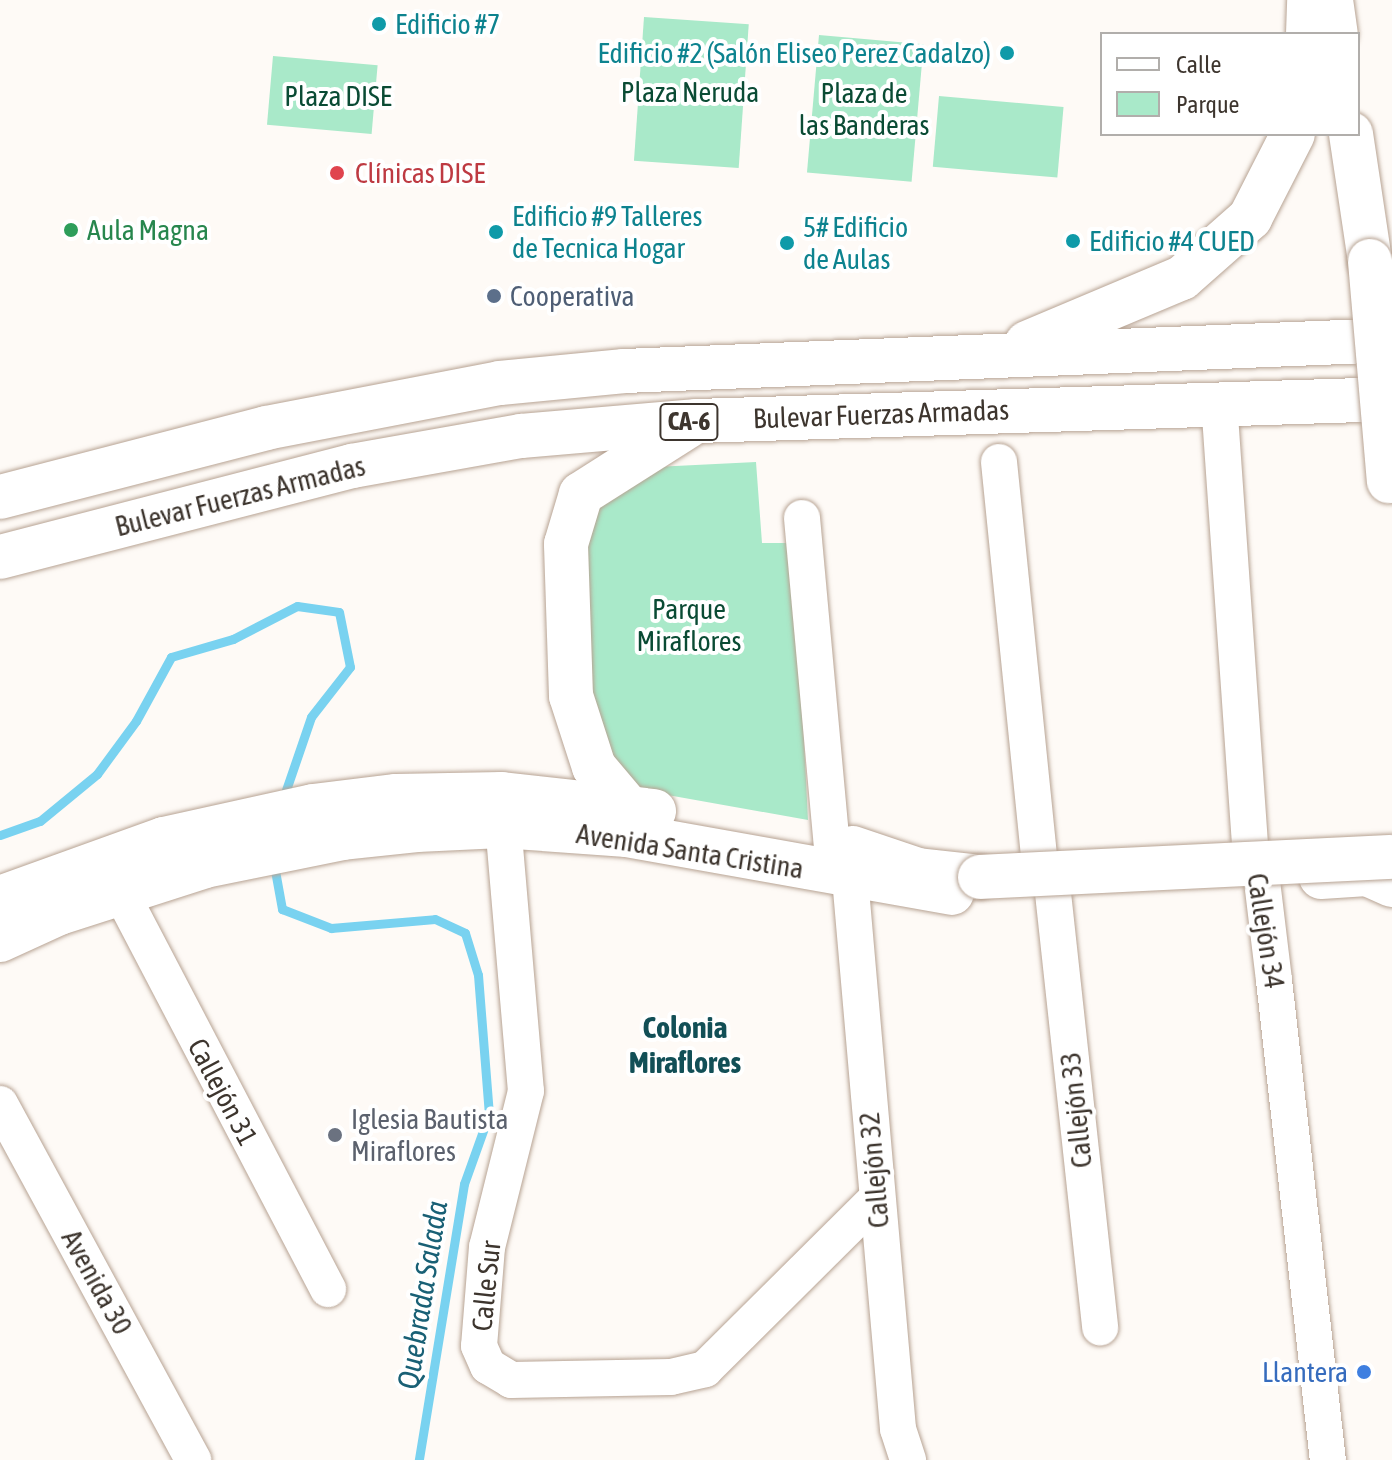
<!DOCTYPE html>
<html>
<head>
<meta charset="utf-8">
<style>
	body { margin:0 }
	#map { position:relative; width:1392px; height:1460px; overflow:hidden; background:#fefaf6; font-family:"Asap Condensed",sans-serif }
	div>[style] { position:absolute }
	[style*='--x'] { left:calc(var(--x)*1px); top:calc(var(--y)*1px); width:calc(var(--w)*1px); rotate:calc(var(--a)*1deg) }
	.green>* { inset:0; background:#a9e9c9; transform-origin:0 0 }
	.stream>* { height:9px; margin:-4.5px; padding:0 4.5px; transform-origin:4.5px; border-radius:4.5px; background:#79d2f0 }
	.roads { filter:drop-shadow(0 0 2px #b7a393) drop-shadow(0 0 2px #b7a393) }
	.street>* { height:36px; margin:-18px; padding:0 18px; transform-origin:18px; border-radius:18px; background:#fff }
	.secondary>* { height:44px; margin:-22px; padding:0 22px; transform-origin:22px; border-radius:22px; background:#fff }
	.primary>* { height:44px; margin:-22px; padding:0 22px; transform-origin:22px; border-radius:22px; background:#fff }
	.highway>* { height:44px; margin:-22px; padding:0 22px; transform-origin:22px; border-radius:22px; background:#fff }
	.bridges { filter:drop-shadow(0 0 2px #b7a393) drop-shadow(0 0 2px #b7a393) }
	.primary-bridge>* { height:44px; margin:-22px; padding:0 22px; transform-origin:22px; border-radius:22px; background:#fff }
	.dots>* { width:22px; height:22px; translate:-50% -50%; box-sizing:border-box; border:4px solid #fff; border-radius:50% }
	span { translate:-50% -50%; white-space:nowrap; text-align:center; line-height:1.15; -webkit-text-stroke:8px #fff; paint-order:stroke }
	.shield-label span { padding:2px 6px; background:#fff; border:2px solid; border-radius:6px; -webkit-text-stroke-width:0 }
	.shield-label { font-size:26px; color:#3d352e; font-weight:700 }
	.culture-label { font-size:28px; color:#0d838f }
	.left { translate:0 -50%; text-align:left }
	.right { translate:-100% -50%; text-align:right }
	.park-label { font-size:28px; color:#0a4b34 }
	.health-label { font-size:28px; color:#be3a42 }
	.leisure-label { font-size:28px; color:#27864d }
	.service-label { font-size:28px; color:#4e5e75 }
	.street-label { font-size:28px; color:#3d352e }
	.worship-label { font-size:28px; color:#5b616d }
	.shop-label { font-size:28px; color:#366cbe }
	.neighbourhood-label { font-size:30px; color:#124f56; font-weight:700 }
	.water-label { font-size:30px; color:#196075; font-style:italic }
	.legend { position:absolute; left:1100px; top:32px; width:260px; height:104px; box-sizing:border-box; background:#fff; border:2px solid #b1aeab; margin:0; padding:10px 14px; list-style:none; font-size:24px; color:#3d352e }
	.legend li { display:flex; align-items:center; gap:16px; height:40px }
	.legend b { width:40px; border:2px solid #b1aeab }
</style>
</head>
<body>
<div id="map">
	<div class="green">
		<div style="left:644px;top:17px;width:105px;height:144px;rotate:4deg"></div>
		<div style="left:819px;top:35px;width:105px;height:138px;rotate:5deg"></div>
		<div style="left:273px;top:56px;width:105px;height:69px;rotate:5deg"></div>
		<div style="left:939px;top:96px;width:125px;height:71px;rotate:5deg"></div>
		<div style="clip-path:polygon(756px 462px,762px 543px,794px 543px,808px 820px,634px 789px,592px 725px,587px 529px,617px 479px,655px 467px)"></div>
	</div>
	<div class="stream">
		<div style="--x:0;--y:835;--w:42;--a:-19.3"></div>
		<div style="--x:40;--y:821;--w:74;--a:-39.5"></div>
		<div style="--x:97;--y:774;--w:66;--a:-53.7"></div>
		<div style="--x:136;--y:721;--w:73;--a:-61.3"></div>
		<div style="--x:171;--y:657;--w:65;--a:-16.2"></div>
		<div style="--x:233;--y:639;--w:72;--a:-27.3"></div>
		<div style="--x:297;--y:606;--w:42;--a:8.1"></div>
		<div style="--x:339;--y:612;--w:56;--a:78.7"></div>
		<div style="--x:350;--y:667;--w:63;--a:128"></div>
		<div style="--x:311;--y:717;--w:87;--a:108.9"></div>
		<div style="--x:274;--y:865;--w:45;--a:79.7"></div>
		<div style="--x:282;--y:909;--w:53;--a:21.2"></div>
		<div style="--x:331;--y:928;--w:104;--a:-4.9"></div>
		<div style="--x:435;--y:919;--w:33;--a:25"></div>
		<div style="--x:465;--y:933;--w:44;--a:72.8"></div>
		<div style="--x:478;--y:975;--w:139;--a:85.5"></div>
		<div style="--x:489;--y:1114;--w:74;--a:109.7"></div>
		<div style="--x:464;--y:1184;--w:280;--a:99.3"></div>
	</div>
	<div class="roads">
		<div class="street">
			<div style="--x:1219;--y:401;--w:446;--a:86"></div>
			<div style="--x:1250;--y:846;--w:37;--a:71"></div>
			<div style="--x:1262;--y:881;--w:100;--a:83.1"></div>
			<div style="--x:1274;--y:980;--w:483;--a:83.6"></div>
			<div style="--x:999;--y:462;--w:399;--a:84.2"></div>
			<div style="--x:802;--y:518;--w:328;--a:84.8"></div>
			<div style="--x:501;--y:800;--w:292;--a:85.1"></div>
			<div style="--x:526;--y:1091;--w:161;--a:104"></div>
			<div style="--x:487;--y:1247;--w:99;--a:94.6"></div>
			<div style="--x:479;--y:1346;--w:22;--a:66"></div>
			<div style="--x:488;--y:1366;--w:27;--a:31"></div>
			<div style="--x:511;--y:1380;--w:160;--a:-1.1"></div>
			<div style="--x:671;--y:1377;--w:35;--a:-13"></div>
			<div style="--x:705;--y:1369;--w:241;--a:-44.8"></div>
			<div style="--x:850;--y:878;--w:553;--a:85.02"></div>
			<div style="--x:898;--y:1429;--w:33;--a:72"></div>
			<div style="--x:121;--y:893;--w:447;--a:62.4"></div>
			<div style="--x:1053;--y:893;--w:437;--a:83.8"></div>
			<div style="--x:0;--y:1104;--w:405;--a:61.5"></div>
		</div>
		<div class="secondary">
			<div style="--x:1321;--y:877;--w:46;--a:-3.7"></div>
			<div style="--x:1367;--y:874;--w:27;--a:24"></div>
			<div style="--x:0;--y:898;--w:174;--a:-19.8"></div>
			<div style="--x:164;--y:839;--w:153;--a:-12.5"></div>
			<div style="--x:313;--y:806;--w:84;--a:-6.9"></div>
			<div style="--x:396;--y:796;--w:106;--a:-1.1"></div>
			<div style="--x:502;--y:794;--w:153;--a:6.4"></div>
			<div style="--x:0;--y:940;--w:65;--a:-24.6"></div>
			<div style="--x:59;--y:913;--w:153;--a:-17.8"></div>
			<div style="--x:205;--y:866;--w:141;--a:-11.5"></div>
			<div style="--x:343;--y:838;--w:74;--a:-6.2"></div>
			<div style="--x:417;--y:830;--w:84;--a:-2.7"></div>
			<div style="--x:501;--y:826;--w:126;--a:4.1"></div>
			<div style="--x:627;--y:835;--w:330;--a:10.1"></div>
		</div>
		<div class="primary">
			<div style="--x:1331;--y:0;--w:34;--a:82"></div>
			<div style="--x:1351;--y:134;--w:128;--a:81.5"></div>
			<div style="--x:853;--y:848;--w:69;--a:18.7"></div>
			<div style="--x:918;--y:870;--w:62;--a:6.4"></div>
		</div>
		<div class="highway">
			<div style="--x:1308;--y:34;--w:34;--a:-88"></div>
			<div style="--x:1027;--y:343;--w:168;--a:-22.8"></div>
			<div style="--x:1182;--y:278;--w:91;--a:-41.4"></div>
			<div style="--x:1250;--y:218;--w:94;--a:-62.9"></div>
			<div style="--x:0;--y:497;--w:275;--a:-14.5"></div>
			<div style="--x:266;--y:428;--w:238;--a:-10.9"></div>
			<div style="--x:500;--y:383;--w:125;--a:-5.5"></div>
			<div style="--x:624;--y:371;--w:769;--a:-2.31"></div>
			<div style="--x:0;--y:557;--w:364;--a:-14.5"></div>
			<div style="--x:352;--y:466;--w:172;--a:-10.1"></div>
			<div style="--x:521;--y:436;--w:177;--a:-4.9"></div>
			<div style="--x:697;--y:421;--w:695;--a:-1.81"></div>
			<div style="--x:627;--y:806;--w:51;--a:-130.2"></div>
			<div style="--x:594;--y:767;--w:75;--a:-107.9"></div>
			<div style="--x:571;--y:696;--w:152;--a:-91.9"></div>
			<div style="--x:566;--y:544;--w:52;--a:-73.3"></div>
			<div style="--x:581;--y:494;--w:127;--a:-32.4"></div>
		</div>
	</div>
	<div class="bridges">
		<div class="primary-bridge">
			<div style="--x:1370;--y:261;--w:221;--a:85.1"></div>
			<div style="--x:980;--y:877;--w:412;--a:-2.8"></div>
		</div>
	</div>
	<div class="dots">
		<div style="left:379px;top:24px;background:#0f9aa8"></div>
		<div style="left:1007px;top:53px;background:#0f9aa8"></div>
		<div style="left:337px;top:173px;background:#e0444e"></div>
		<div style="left:71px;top:230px;background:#2e9e5b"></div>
		<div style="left:496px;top:232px;background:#0f9aa8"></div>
		<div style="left:1073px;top:241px;background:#0f9aa8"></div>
		<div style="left:787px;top:243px;background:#0f9aa8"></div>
		<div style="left:494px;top:296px;background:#5c6f8a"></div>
		<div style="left:335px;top:1135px;background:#6b7280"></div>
		<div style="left:1364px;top:1372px;background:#3f7fe0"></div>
	</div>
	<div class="shield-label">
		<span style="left:689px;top:422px">CA-6</span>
	</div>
	<div class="culture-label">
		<span class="left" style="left:395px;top:24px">Edificio #7</span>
		<span class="right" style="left:991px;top:53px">Edificio #2 (Salón Eliseo Perez Cadalzo)</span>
		<span class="left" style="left:512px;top:232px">Edificio #9 Talleres<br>de Tecnica Hogar</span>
		<span class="left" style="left:803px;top:243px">5# Edificio<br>de Aulas</span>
		<span class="left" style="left:1089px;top:241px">Edificio #4 CUED</span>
	</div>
	<div class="park-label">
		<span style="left:690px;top:92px">Plaza Neruda</span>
		<span style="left:864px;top:109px">Plaza de<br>las Banderas</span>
		<span style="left:338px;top:96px">Plaza DISE</span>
		<span style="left:689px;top:625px">Parque<br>Miraflores</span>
	</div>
	<div class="health-label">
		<span class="left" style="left:355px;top:173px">Clínicas DISE</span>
	</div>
	<div class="leisure-label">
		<span class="left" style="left:87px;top:230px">Aula Magna</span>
	</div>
	<div class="service-label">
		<span class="left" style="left:510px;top:296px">Cooperativa</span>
	</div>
	<div class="street-label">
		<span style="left:881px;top:414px;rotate:-2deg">Bulevar Fuerzas Armadas</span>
		<span style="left:240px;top:496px;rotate:-14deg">Bulevar Fuerzas Armadas</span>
		<span style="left:690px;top:851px;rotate:9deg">Avenida Santa Cristina</span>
		<span style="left:1266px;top:931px;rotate:81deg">Callejón 34</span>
		<span style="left:223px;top:1092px;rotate:62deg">Callejón 31</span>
		<span style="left:1076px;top:1110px;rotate:-96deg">Callejón 33</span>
		<span style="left:874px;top:1170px;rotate:-95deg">Callejón 32</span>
		<span style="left:97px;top:1282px;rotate:61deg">Avenida 30</span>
		<span style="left:486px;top:1286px;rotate:-84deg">Calle Sur</span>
	</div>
	<div class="worship-label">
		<span class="left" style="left:351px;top:1135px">Iglesia Bautista<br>Miraflores</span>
	</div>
	<div class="shop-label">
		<span class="right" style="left:1348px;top:1372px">Llantera</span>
	</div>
	<div class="neighbourhood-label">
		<span style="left:685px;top:1044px">Colonia<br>Miraflores</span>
	</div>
	<div class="water-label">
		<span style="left:422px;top:1295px;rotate:-81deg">Quebrada Salada</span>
	</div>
	<ul class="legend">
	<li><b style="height:10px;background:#fff"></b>Calle</li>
	<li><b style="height:22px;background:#a9e9c9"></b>Parque</li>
	</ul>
</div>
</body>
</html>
